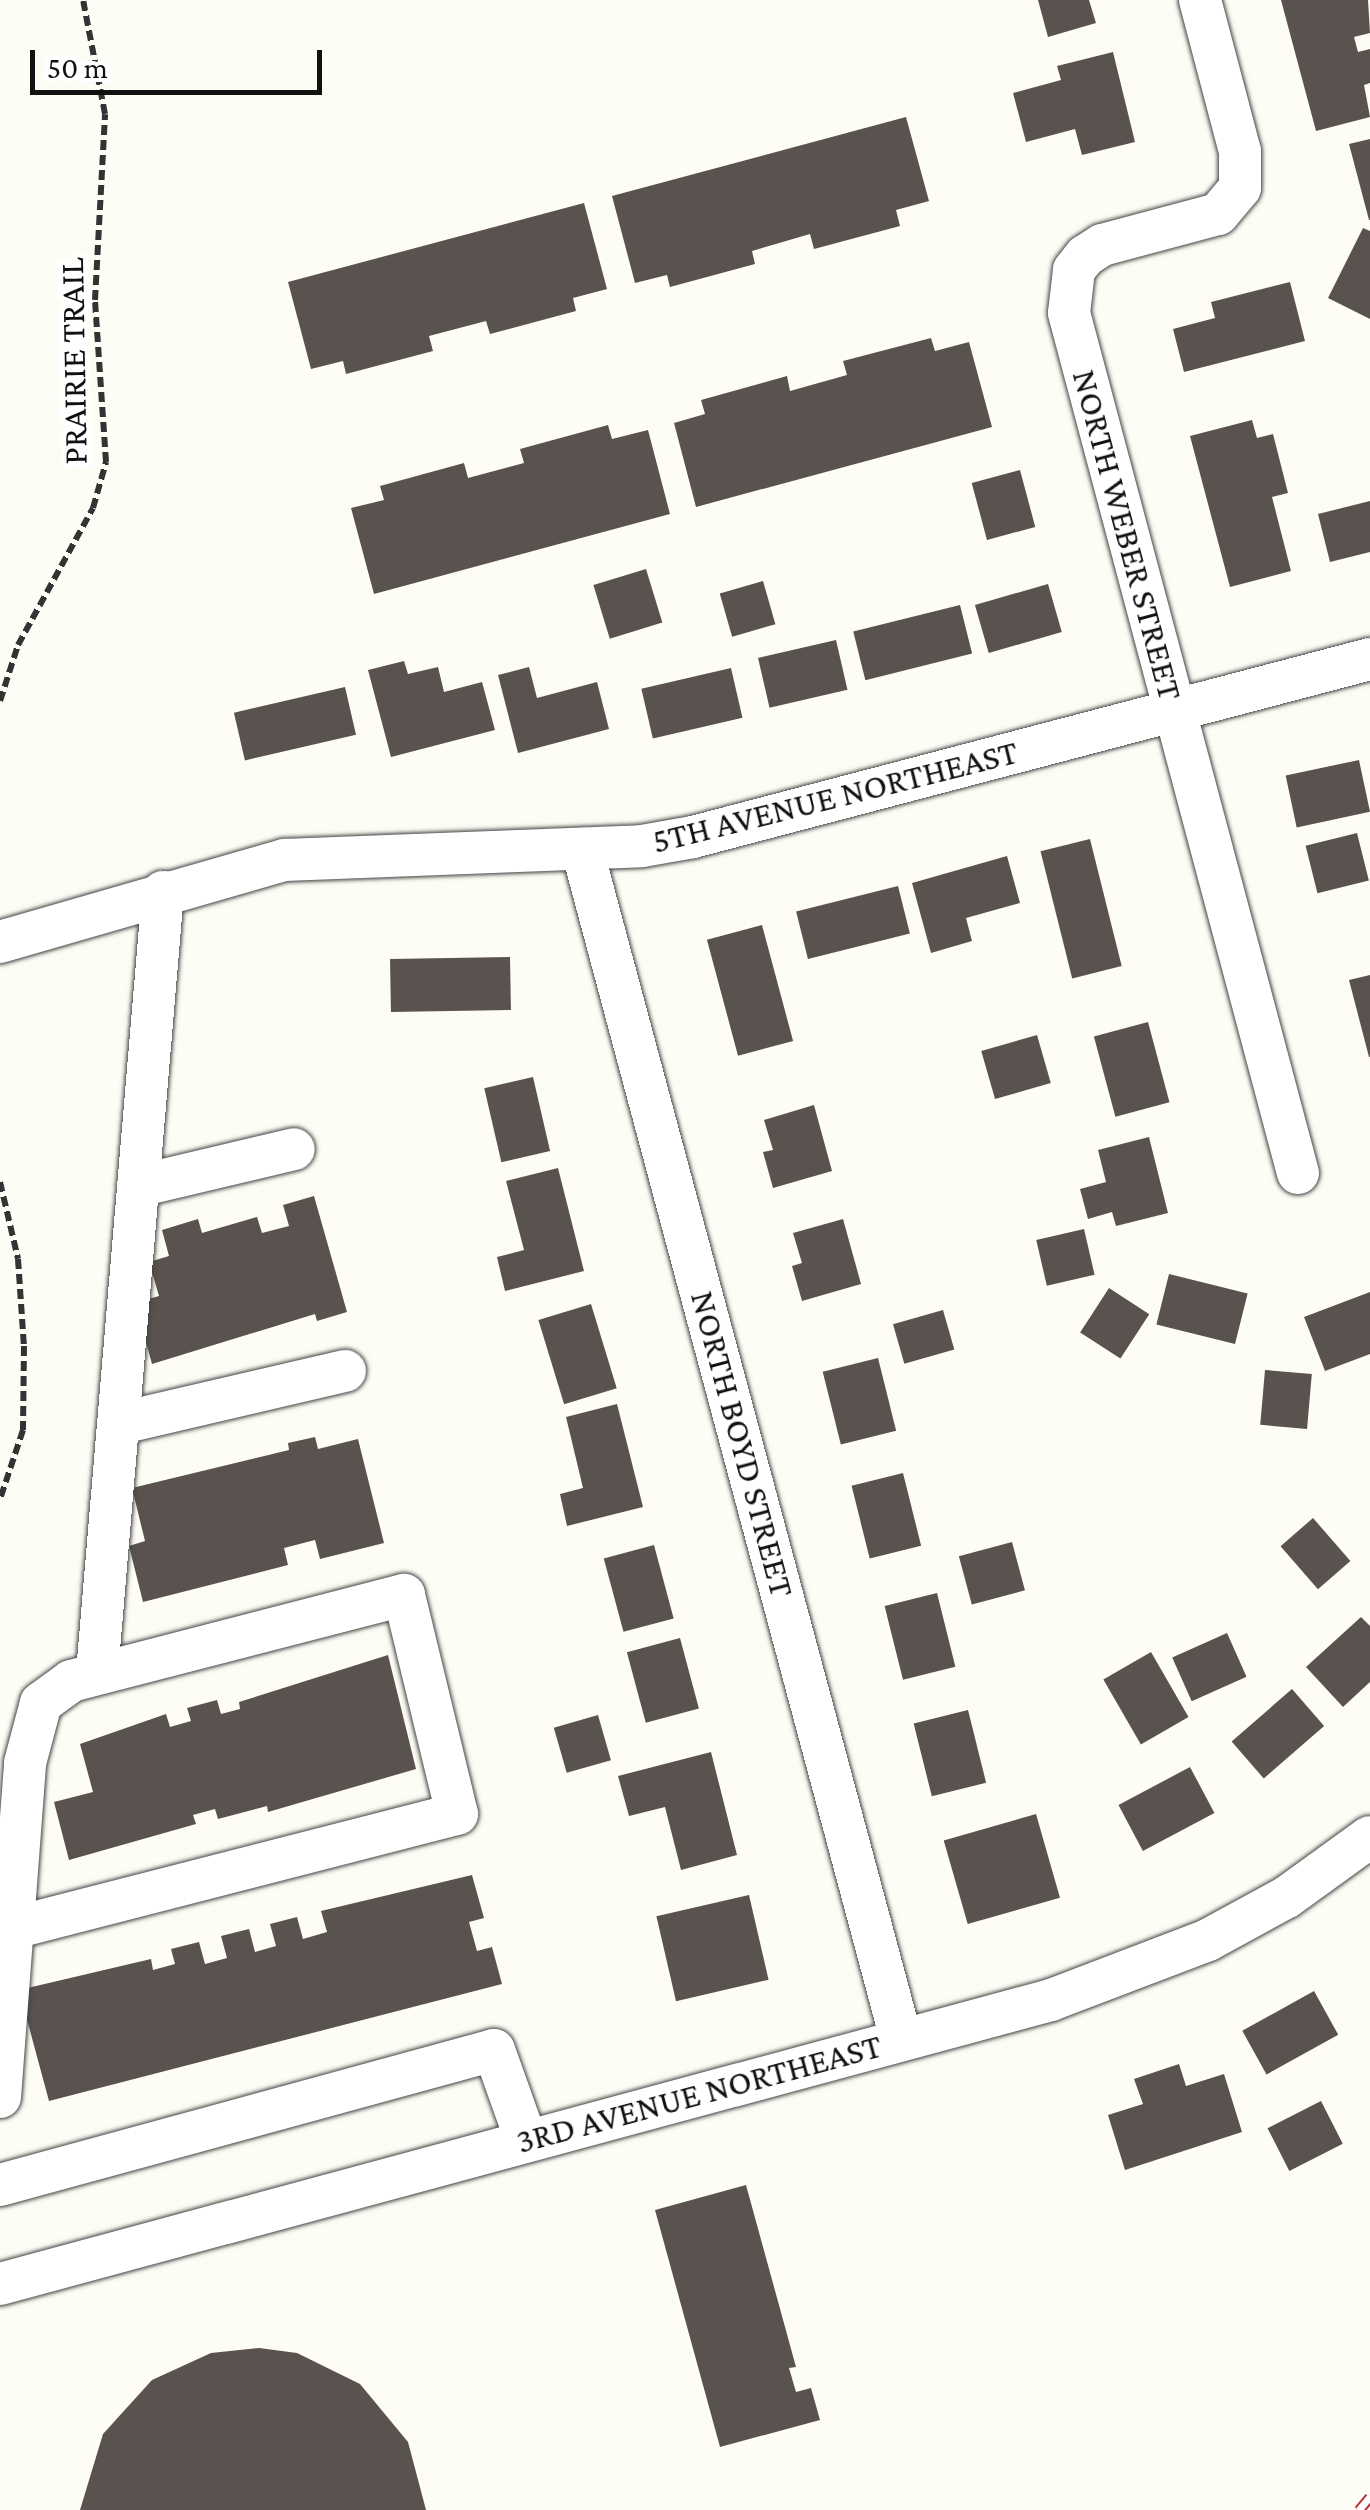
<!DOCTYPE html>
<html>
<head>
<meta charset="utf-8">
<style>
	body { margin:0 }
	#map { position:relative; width:1370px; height:2510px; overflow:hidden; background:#fefdf5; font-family:"Crimson Pro",serif }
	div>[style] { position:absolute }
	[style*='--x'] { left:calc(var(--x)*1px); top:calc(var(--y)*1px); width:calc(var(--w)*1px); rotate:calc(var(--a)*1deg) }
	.building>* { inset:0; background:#59524e; transform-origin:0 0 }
	.path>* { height:6px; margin-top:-3px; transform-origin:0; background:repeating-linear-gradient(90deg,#333 0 10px,transparent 0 15px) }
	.roads { filter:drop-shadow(0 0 2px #444) drop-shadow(0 0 2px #444) }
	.minor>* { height:42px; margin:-21px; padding:0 21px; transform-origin:21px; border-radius:21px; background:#fff }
	.rail>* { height:11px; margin-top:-5.5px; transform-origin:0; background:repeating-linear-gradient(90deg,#fff 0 22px,#b83134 0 44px); box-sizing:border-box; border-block:2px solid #b83134 }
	span { translate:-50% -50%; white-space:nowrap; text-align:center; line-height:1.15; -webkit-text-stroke:10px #fff; paint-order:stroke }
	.street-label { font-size:35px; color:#111 }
	.scale { position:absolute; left:30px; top:50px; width:292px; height:45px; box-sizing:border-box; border:5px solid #111; border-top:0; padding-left:12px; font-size:30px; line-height:35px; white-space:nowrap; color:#111; -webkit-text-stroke:8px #fff; paint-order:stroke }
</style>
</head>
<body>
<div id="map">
	<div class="building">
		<div style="clip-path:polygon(1038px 0,1089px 0,1096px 23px,1048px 37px)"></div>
		<div style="clip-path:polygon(1281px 0,1368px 0,1370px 33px,1354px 37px,1358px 52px,1370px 49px,1370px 83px,1364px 85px,1370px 117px,1316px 131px)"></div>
		<div style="clip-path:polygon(1113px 52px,1135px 142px,1082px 155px,1075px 129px,1026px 142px,1013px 93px,1061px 80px,1057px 66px)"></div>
		<div style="clip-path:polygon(906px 117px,929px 201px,896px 210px,900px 226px,814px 249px,810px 234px,752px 251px,755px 264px,670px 287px,667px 275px,635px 283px,612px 196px)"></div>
		<div style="clip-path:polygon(1370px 139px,1370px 220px,1369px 220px,1349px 144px)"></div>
		<div style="clip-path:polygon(584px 203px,607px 289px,573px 298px,576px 311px,490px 334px,486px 321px,429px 336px,433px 351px,346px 374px,343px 361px,311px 369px,288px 282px)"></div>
		<div style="clip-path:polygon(1363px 228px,1370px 231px,1370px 319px,1328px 298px)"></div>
		<div style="clip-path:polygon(1290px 282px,1305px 341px,1184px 372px,1173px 329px,1215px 318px,1211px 302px)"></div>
		<div style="clip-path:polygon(931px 338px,935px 351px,969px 342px,992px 427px,696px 507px,674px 423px,705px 414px,701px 400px,787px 376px,790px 391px,847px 375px,843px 361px)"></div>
		<div style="clip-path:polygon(1252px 420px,1257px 438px,1273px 434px,1288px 493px,1272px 497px,1291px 571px,1230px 587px,1190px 436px)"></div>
		<div style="clip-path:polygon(608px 425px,612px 439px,648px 430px,670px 514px,374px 594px,351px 508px,384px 500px,380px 486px,464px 463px,468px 478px,524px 463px,520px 449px)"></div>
		<div style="left:1020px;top:470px;width:59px;height:50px;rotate:75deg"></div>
		<div style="clip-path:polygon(1370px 501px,1370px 552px,1330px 562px,1318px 514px)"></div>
		<div style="left:646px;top:569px;width:56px;height:55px;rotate:73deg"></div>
		<div style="left:763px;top:581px;width:45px;height:45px;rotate:74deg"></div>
		<div style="left:1048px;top:584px;width:50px;height:76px;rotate:74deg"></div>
		<div style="left:960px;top:605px;width:50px;height:110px;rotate:76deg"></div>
		<div style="left:836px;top:640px;width:51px;height:80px;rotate:77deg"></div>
		<div style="clip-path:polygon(404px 661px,408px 674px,438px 667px,444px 692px,482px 682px,495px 730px,391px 757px,368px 670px)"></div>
		<div style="clip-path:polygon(529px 667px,537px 698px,597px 682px,609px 729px,518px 753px,498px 675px)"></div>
		<div style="left:731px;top:668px;width:51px;height:92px;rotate:77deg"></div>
		<div style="left:345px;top:687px;width:49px;height:114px;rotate:77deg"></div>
		<div style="left:1359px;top:760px;width:53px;height:75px;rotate:78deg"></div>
		<div style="left:1357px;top:833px;width:49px;height:53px;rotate:76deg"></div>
		<div style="left:1090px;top:839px;width:131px;height:51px;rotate:76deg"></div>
		<div style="clip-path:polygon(1007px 856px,1020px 903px,966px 918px,972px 941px,931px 953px,912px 883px)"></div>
		<div style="left:898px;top:886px;width:49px;height:105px;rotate:76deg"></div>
		<div style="left:762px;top:925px;width:120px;height:57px;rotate:75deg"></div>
		<div style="left:510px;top:957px;width:53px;height:120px;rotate:89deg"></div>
		<div style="clip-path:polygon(1370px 975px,1370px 1057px,1369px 1057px,1349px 980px)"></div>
		<div style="left:1148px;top:1022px;width:83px;height:56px;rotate:75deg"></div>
		<div style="left:1037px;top:1035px;width:50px;height:58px;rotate:74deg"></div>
		<div style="left:533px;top:1077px;width:76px;height:50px;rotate:77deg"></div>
		<div style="clip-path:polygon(814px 1105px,832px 1171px,773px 1188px,763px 1152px,773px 1150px,764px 1120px)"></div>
		<div style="clip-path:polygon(1149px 1137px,1168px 1213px,1116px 1226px,1112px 1212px,1088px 1219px,1080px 1189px,1106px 1182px,1098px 1150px)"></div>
		<div style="clip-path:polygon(558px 1168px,584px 1271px,505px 1291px,497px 1257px,524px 1250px,506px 1181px)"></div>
		<div style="clip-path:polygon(314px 1196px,347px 1312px,317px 1321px,315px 1314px,152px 1364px,135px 1303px,159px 1296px,149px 1262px,169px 1256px,162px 1230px,198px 1219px,202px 1233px,257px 1217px,262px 1233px,289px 1226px,283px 1205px)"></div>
		<div style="clip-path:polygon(843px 1219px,861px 1284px,802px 1301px,792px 1266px,802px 1263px,793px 1233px)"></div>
		<div style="left:1084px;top:1229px;width:47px;height:49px;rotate:77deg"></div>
		<div style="left:1169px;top:1274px;width:81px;height:52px;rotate:14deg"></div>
		<div style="left:1109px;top:1288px;width:48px;height:53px;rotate:33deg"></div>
		<div style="clip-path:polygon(1370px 1292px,1370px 1354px,1325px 1371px,1304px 1317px)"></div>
		<div style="left:591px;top:1304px;width:88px;height:55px;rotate:73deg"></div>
		<div style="left:943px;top:1310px;width:41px;height:52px;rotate:74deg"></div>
		<div style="left:878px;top:1358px;width:75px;height:57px;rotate:76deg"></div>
		<div style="left:1265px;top:1370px;width:47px;height:55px;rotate:5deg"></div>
		<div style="clip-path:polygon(617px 1404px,643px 1507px,567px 1526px,560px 1494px,583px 1488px,566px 1417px)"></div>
		<div style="clip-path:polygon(315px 1437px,318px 1449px,358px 1439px,384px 1543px,320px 1559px,315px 1540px,284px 1548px,288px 1565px,143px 1602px,129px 1546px,145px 1541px,132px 1488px,289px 1450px,288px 1443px)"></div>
		<div style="left:903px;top:1473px;width:75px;height:53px;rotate:76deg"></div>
		<div style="left:1313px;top:1518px;width:57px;height:43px;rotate:49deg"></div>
		<div style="left:1012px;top:1542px;width:50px;height:55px;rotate:75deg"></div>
		<div style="left:654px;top:1545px;width:76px;height:52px;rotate:75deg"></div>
		<div style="left:937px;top:1593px;width:76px;height:54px;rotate:76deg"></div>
		<div style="clip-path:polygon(1361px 1617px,1370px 1626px,1370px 1682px,1343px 1707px,1306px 1667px)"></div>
		<div style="left:1227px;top:1633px;width:48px;height:60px;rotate:66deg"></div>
		<div style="left:680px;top:1638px;width:73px;height:55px;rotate:75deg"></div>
		<div style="left:1151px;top:1652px;width:75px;height:55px;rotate:60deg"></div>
		<div style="clip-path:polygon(388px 1655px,416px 1769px,268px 1812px,267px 1806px,218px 1819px,215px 1809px,193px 1815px,196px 1824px,69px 1860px,54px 1802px,93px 1792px,80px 1744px,166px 1714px,170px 1727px,191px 1721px,187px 1708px,217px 1700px,221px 1714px,240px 1709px,239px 1702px)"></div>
		<div style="left:1292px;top:1689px;width:49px;height:80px;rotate:49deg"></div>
		<div style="left:968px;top:1710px;width:75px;height:56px;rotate:76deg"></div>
		<div style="left:598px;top:1715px;width:47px;height:46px;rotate:74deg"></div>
		<div style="clip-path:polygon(711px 1752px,737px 1855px,681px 1870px,665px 1807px,629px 1816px,618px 1776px)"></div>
		<div style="left:1190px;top:1767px;width:52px;height:81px;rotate:62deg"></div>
		<div style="left:1036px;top:1814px;width:87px;height:96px;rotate:74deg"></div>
		<div style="clip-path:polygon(472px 1875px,484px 1918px,469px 1922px,477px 1951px,492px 1947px,502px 1984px,49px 2101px,19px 1990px,151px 1959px,153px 1970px,175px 1964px,171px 1949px,199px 1942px,205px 1964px,227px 1958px,221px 1936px,249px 1929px,255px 1952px,276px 1946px,270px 1924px,297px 1917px,303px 1939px,327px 1932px,321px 1911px)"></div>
		<div style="left:749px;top:1895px;width:87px;height:95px;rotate:77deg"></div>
		<div style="left:1314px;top:1991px;width:50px;height:82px;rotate:61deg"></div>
		<div style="clip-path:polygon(1179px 2064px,1186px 2086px,1224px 2074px,1242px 2132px,1125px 2170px,1108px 2115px,1143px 2104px,1134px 2079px)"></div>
		<div style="left:1321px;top:2101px;width:48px;height:60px;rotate:63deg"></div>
		<div style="clip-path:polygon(746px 2185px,796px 2367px,789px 2368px,796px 2392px,811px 2388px,820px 2420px,720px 2447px,655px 2210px)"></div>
		<div style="clip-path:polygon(259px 2348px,297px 2353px,360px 2384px,408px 2442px,426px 2510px,80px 2510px,103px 2434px,152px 2380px,211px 2353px)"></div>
	</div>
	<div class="path">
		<div style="--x:0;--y:701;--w:59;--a:-72.2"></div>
		<div style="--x:18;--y:645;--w:156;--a:-61.3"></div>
		<div style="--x:93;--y:508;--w:48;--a:-74.2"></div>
		<div style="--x:106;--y:462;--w:162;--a:-93.9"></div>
		<div style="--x:95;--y:300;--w:186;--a:-86.9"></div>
		<div style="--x:105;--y:114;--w:116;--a:-100.9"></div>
		<div style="--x:0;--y:1182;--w:79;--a:76.8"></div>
		<div style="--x:18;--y:1259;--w:87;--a:86.1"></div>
		<div style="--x:24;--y:1346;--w:84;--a:90.7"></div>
		<div style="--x:23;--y:1430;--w:73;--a:108.4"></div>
	</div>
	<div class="roads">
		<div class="minor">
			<div style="--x:1200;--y:0;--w:156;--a:75.2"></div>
			<div style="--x:1240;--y:151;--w:37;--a:90"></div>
			<div style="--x:1240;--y:188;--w:34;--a:130"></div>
			<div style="--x:1218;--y:214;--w:120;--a:165"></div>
			<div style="--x:1102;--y:245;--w:20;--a:147"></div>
			<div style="--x:1085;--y:256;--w:18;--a:128"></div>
			<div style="--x:1074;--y:270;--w:43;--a:96.6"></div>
			<div style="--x:1069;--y:313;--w:890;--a:75.09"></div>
			<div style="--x:582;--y:849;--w:1232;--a:74.99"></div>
			<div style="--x:0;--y:942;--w:296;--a:-16.1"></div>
			<div style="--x:284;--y:860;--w:358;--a:-2.2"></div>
			<div style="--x:642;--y:846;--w:52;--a:-10"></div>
			<div style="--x:693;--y:837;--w:700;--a:-14.73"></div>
			<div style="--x:138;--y:1186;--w:160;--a:-13.3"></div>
			<div style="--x:121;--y:1423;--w:230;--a:-13.1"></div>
			<div style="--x:97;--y:1673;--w:784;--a:-85.17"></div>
			<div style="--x:0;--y:2097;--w:335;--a:-85.7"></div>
			<div style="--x:25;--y:1763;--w:62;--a:-75.1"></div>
			<div style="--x:41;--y:1703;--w:37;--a:-36"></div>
			<div style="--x:71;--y:1681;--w:344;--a:-14.5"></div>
			<div style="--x:404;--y:1595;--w:225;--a:76.4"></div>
			<div style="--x:457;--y:1814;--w:458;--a:165.6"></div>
			<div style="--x:0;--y:2185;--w:512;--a:-15.28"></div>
			<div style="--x:494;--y:2050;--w:96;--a:70.4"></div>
			<div style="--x:0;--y:2284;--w:1089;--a:-15.12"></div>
			<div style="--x:1051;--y:2000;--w:168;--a:-20.9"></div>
			<div style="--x:1208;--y:1940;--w:90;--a:-28.6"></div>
			<div style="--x:1287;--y:1897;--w:102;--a:-35.9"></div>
		</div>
	</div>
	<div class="rail">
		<div style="--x:1359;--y:2510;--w:17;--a:-50"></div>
	</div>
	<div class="street-label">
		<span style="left:74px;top:361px;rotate:-91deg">PRAIRIE TRAIL</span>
		<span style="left:1127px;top:535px;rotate:75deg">NORTH WEBER STREET</span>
		<span style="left:835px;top:797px;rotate:-14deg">5TH AVENUE NORTHEAST</span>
		<span style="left:742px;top:1444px;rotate:75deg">NORTH BOYD STREET</span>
		<span style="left:699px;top:2094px;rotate:-15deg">3RD AVENUE NORTHEAST</span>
	</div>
	<div class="scale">50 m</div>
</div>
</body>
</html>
